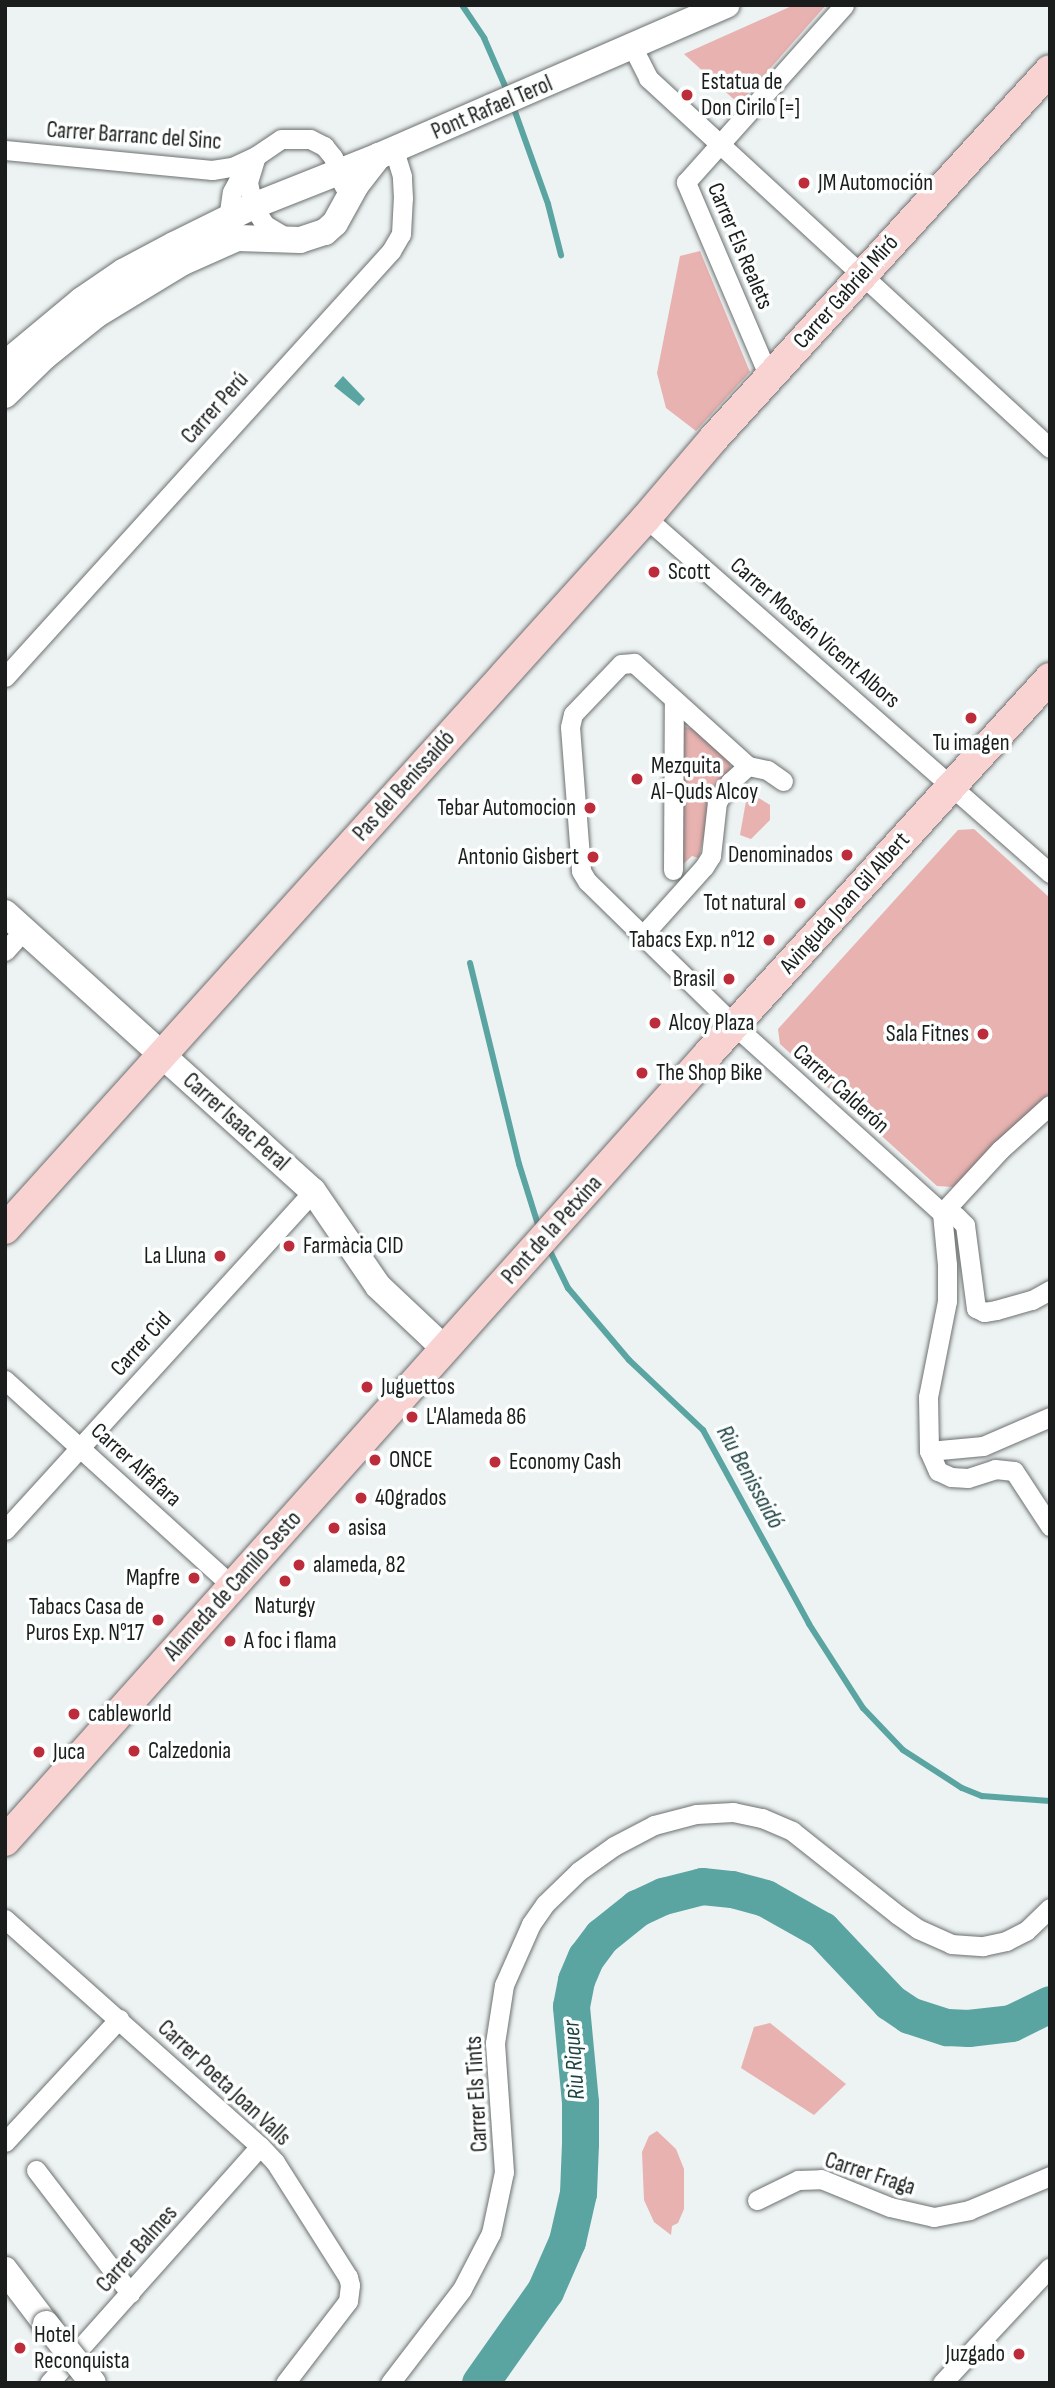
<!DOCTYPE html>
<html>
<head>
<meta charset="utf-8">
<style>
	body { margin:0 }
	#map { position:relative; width:1055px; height:2388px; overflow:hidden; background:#edf2f2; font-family:"Sofia Sans Condensed",sans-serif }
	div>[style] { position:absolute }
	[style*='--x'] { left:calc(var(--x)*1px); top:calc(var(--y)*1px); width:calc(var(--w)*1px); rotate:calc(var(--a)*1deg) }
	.green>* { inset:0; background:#e7b2b0 }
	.water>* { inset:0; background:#5aa5a2 }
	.stream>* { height:6px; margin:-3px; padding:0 3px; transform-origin:3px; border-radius:3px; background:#5aa5a2 }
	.river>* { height:37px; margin:-18.5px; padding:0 18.5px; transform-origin:18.5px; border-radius:18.5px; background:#5aa5a2 }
	.roads { filter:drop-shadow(0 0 2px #6c7170) drop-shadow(0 0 2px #6c7170) }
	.street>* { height:19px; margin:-9.5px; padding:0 9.5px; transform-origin:9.5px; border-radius:9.5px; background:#fff }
	.secondary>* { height:26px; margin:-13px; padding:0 13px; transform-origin:13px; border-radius:13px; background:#fff }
	.primary>* { height:30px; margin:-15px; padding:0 15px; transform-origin:15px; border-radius:15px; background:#f8d3d2 }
	.bridges { filter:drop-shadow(0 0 2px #6c7170) drop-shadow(0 0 2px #6c7170) }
	.secondary-bridge>* { height:26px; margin:-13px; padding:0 13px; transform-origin:13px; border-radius:13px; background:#fff }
	.dots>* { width:19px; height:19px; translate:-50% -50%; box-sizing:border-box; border:4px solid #fdffff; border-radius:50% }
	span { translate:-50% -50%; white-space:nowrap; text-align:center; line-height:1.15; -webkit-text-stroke:7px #fdffff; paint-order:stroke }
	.poi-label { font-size:23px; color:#1b1d1c }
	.left { translate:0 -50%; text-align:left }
	.right { translate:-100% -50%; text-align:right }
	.street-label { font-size:23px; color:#1b1d1c }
	.water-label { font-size:24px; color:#1e4241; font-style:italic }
	.frame { position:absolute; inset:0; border:7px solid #1b1d1c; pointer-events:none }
</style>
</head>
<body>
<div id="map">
	<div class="green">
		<div style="clip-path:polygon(794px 5px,826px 5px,739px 104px,684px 54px)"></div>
		<div style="clip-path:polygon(700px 251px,750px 372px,696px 431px,666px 408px,657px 373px,680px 256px)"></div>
		<div style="clip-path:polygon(684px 727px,692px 728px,730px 762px,731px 771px,714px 790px,699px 858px,692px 856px,679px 868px,681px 729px)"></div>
		<div style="clip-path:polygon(757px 797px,770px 805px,770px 820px,751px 839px,740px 835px,746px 801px)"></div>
		<div style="clip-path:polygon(974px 829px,1050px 898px,1050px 1093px,953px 1187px,937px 1186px,780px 1044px,778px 1029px,958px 830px)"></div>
		<div style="clip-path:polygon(770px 2023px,846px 2084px,814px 2115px,741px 2068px,754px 2027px)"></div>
		<div style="clip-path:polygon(657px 2131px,676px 2149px,684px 2169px,684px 2209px,678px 2223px,672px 2226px,671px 2235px,654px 2222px,644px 2200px,642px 2152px,649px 2136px)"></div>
	</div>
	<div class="water">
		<div style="clip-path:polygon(343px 376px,365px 399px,359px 406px,334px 386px)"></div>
	</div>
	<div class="stream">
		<div style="--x:462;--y:5;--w:40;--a:56"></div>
		<div style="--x:484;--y:38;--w:60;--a:66.4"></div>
		<div style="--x:513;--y:106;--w:104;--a:70.3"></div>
		<div style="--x:548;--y:204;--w:53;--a:75.7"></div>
		<div style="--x:470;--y:963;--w:207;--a:76.3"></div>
		<div style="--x:519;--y:1164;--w:70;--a:72.6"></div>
		<div style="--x:548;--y:1247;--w:46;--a:64"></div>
		<div style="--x:568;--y:1288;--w:94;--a:49.7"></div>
		<div style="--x:629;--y:1360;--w:102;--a:43.4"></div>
		<div style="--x:703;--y:1430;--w:221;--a:61.3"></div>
		<div style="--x:809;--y:1624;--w:100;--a:57.3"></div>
		<div style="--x:863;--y:1708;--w:58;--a:46.4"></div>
		<div style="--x:903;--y:1750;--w:70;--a:32.8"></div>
		<div style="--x:962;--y:1788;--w:22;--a:22"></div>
		<div style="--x:982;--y:1796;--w:68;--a:4.2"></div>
	</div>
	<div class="river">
		<div style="--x:480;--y:2383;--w:113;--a:-54.8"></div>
		<div style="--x:545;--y:2291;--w:55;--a:-66.3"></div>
		<div style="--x:567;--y:2241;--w:49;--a:-77.1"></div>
		<div style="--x:578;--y:2193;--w:49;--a:-87.7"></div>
		<div style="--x:580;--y:2144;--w:42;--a:-90"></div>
		<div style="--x:580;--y:2102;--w:96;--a:-95.4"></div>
		<div style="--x:571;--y:2006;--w:26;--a:-79"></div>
		<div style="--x:576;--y:1980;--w:25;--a:-67"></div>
		<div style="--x:586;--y:1957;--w:26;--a:-53"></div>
		<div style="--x:602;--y:1936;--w:45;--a:-38.7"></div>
		<div style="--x:637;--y:1908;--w:29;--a:-25"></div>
		<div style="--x:663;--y:1896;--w:40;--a:-14.4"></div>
		<div style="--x:702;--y:1886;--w:30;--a:6"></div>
		<div style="--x:732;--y:1889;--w:34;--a:15"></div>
		<div style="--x:765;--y:1898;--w:65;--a:29.3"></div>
		<div style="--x:822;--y:1930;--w:99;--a:46.6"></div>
		<div style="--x:890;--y:2002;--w:23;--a:34"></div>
		<div style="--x:909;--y:2015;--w:40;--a:18"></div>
		<div style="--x:947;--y:2027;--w:21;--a:3"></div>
		<div style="--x:968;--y:2028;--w:43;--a:-6.6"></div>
		<div style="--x:1011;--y:2023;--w:43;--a:-26"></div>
	</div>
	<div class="roads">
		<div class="street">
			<div style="--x:633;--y:48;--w:34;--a:63"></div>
			<div style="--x:648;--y:78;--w:546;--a:42.63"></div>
			<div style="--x:5;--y:150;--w:208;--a:5.5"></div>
			<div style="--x:212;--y:170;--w:20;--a:-9"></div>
			<div style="--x:232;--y:167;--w:26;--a:-25"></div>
			<div style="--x:228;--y:219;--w:27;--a:-82"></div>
			<div style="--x:232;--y:192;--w:19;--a:-62"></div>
			<div style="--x:241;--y:175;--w:11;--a:-34"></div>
			<div style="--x:287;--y:238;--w:26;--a:-149"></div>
			<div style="--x:265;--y:225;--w:22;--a:-122"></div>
			<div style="--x:253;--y:206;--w:25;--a:-102"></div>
			<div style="--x:248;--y:182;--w:27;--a:-73"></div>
			<div style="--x:256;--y:156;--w:30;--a:-34"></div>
			<div style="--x:281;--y:139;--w:29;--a:0"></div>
			<div style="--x:310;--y:139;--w:16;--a:27"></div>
			<div style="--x:324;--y:146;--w:14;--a:51"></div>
			<div style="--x:333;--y:157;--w:30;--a:70"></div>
			<div style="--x:769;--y:377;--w:212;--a:-113.1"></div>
			<div style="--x:686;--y:182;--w:237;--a:-48.2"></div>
			<div style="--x:646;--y:518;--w:538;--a:41.31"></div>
			<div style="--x:5;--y:677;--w:575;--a:-47.82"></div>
			<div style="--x:391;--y:251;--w:20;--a:-60"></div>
			<div style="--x:401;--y:234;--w:36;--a:-87"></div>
			<div style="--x:403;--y:198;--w:22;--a:-93"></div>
			<div style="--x:402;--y:176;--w:27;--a:-107"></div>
			<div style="--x:783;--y:781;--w:19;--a:-145"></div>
			<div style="--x:767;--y:770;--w:19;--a:-168"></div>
			<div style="--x:748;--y:766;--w:154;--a:-137.9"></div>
			<div style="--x:634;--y:663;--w:13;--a:176"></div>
			<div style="--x:621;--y:664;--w:69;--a:133.8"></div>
			<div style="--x:573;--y:714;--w:13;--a:103"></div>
			<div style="--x:570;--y:727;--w:144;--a:85.6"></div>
			<div style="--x:581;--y:871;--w:12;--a:59"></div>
			<div style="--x:587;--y:881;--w:206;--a:44.4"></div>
			<div style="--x:734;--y:1025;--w:280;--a:42.1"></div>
			<div style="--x:673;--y:870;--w:168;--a:-89.7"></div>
			<div style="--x:642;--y:936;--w:93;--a:-48.1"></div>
			<div style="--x:704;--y:867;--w:13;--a:-58"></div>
			<div style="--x:711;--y:856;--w:54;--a:-83.7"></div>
			<div style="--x:717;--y:802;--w:24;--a:-57"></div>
			<div style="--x:730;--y:782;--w:24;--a:-42"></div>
			<div style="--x:5;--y:951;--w:28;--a:-48"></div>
			<div style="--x:942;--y:1213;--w:52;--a:84.5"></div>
			<div style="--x:947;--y:1265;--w:36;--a:90"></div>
			<div style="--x:947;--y:1301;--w:98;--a:101.2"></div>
			<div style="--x:928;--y:1397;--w:54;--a:88.9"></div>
			<div style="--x:929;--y:1451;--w:22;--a:66"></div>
			<div style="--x:938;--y:1471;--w:14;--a:25"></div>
			<div style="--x:951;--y:1477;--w:17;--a:3"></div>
			<div style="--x:968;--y:1478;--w:28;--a:-18"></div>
			<div style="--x:995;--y:1469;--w:19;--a:6"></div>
			<div style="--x:1014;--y:1471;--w:66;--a:56.8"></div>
			<div style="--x:942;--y:1213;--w:14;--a:12"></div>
			<div style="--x:956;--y:1216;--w:13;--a:45"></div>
			<div style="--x:965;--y:1225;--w:84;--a:82.5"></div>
			<div style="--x:976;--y:1308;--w:9;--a:27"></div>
			<div style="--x:984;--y:1312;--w:12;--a:-9"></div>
			<div style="--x:996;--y:1310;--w:37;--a:-16"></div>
			<div style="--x:1032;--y:1300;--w:21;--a:-29"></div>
			<div style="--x:942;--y:1213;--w:86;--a:-47.4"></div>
			<div style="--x:1000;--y:1150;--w:67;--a:-42"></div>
			<div style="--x:5;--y:1380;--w:308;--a:42.2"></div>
			<div style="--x:929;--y:1451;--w:54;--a:-5.3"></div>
			<div style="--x:983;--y:1446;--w:73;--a:-23.4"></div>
			<div style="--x:5;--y:1530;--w:458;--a:-47.7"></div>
			<div style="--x:5;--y:1919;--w:341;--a:41.7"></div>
			<div style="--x:260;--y:2146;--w:22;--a:47"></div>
			<div style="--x:275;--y:2162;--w:136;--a:57.6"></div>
			<div style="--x:348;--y:2277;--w:8;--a:76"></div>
			<div style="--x:350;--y:2285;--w:16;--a:97"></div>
			<div style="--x:348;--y:2301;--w:103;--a:127.5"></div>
			<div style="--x:5;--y:2142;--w:168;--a:-47.2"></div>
			<div style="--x:36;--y:2170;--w:155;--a:52.6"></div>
			<div style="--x:757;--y:2200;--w:46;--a:-26"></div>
			<div style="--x:798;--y:2180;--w:23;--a:-2"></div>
			<div style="--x:821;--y:2179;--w:74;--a:22.1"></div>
			<div style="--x:890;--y:2207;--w:45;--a:12.8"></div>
			<div style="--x:934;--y:2217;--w:36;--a:-11"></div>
			<div style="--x:969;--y:2210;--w:88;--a:-22.8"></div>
			<div style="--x:49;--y:2383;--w:317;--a:-48.3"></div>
			<div style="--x:390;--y:2383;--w:118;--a:-52.5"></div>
			<div style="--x:462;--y:2289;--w:63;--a:-62.6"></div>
			<div style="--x:491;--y:2233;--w:62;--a:-78"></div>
			<div style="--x:504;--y:2172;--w:129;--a:-94"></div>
			<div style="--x:495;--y:2043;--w:59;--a:-81.2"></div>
			<div style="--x:504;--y:1985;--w:67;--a:-66.1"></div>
			<div style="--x:531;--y:1924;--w:24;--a:-55"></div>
			<div style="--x:545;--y:1904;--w:47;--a:-44.1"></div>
			<div style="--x:579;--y:1871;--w:43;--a:-35.5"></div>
			<div style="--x:614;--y:1846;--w:45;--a:-27.7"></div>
			<div style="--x:654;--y:1825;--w:43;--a:-14.7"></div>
			<div style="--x:696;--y:1814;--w:37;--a:-3"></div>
			<div style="--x:733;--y:1812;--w:30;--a:12"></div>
			<div style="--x:762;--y:1818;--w:33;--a:23"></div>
			<div style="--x:792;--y:1831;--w:135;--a:38.4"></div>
			<div style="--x:898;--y:1915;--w:24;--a:35"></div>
			<div style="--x:918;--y:1929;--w:36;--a:24"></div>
			<div style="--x:951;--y:1944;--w:32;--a:4"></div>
			<div style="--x:983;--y:1946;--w:24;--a:-12"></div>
			<div style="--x:1006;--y:1941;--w:22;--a:-27"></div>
			<div style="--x:1026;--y:1931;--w:33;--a:-44"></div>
			<div style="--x:942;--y:2383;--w:158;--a:-47"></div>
		</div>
		<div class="secondary">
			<div style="--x:5;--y:364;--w:100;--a:-39.7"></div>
			<div style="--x:82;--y:300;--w:50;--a:-34.3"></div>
			<div style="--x:123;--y:272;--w:58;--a:-27.9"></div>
			<div style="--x:174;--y:245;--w:88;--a:-26.3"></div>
			<div style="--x:253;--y:206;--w:136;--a:-21.6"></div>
			<div style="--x:379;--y:156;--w:379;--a:-23.5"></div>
			<div style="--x:5;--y:395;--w:56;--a:-44.3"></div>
			<div style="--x:45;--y:356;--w:65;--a:-38.8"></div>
			<div style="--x:96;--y:315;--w:102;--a:-31.3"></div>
			<div style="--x:183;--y:262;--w:59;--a:-24"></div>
			<div style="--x:237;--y:238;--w:63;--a:1.8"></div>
			<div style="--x:300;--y:240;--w:26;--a:-18"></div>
			<div style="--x:325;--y:232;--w:13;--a:-42"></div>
			<div style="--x:335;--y:223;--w:43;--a:-61.1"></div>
			<div style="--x:356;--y:185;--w:37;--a:-52"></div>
			<div style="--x:5;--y:913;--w:415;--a:42.1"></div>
			<div style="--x:313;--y:1191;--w:115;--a:55.6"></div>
			<div style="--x:378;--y:1286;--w:93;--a:43.3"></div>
			<div style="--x:5;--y:2270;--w:68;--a:52.8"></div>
		</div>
		<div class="primary">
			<div style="--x:5;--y:1229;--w:957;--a:-47.96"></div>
			<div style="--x:646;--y:518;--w:105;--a:-49.6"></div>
			<div style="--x:714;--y:438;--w:498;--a:-47.6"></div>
			<div style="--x:5;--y:1841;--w:1057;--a:-48.22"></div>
			<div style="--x:709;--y:1053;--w:507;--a:-47.72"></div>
		</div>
	</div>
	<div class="bridges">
		<div class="secondary-bridge">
			<div style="--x:46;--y:2324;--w:75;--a:51.5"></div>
		</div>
	</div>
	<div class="dots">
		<div style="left:687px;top:95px;background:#bd2c3a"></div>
		<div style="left:804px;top:183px;background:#bd2c3a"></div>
		<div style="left:654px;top:572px;background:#bd2c3a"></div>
		<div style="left:971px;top:718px;background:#bd2c3a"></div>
		<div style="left:637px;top:779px;background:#bd2c3a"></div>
		<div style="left:590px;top:808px;background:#bd2c3a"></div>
		<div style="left:847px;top:855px;background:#bd2c3a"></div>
		<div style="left:593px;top:857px;background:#bd2c3a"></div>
		<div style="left:800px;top:903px;background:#bd2c3a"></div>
		<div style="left:769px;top:940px;background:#bd2c3a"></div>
		<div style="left:729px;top:979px;background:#bd2c3a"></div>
		<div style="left:655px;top:1023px;background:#bd2c3a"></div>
		<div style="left:983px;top:1034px;background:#bd2c3a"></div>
		<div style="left:642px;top:1073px;background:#bd2c3a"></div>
		<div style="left:289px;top:1246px;background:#bd2c3a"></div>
		<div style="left:220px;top:1256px;background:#bd2c3a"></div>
		<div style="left:367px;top:1387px;background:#bd2c3a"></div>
		<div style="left:412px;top:1417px;background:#bd2c3a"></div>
		<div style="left:375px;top:1460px;background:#bd2c3a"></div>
		<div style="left:495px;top:1462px;background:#bd2c3a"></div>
		<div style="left:361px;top:1498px;background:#bd2c3a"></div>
		<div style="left:334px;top:1528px;background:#bd2c3a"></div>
		<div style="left:299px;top:1565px;background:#bd2c3a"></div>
		<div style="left:194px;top:1578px;background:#bd2c3a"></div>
		<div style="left:285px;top:1581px;background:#bd2c3a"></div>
		<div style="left:158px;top:1620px;background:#bd2c3a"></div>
		<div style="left:230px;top:1641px;background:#bd2c3a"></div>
		<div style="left:74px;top:1714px;background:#bd2c3a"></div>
		<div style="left:134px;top:1751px;background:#bd2c3a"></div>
		<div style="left:39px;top:1752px;background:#bd2c3a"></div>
		<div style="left:20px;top:2348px;background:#bd2c3a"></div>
		<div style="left:1019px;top:2354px;background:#bd2c3a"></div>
	</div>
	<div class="poi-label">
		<span class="left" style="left:701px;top:95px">Estatua de<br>Don Cirilo [=]</span>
		<span class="left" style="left:818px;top:183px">JM Automoción</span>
		<span class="left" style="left:668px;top:572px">Scott</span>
		<span style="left:971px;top:743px">Tu imagen</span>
		<span class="left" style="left:651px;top:779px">Mezquita<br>Al-Quds Alcoy</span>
		<span class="right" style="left:576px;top:808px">Tebar Automocion</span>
		<span class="right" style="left:833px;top:855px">Denominados</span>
		<span class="right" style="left:579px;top:857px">Antonio Gisbert</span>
		<span class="right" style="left:786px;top:903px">Tot natural</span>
		<span class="right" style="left:755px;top:940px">Tabacs Exp. n°12</span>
		<span class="right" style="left:715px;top:979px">Brasil</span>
		<span class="left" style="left:669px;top:1023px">Alcoy Plaza</span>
		<span class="right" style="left:969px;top:1034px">Sala Fitnes</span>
		<span class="left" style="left:656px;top:1073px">The Shop Bike</span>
		<span class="left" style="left:303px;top:1246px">Farmàcia CID</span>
		<span class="right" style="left:206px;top:1256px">La Lluna</span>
		<span class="left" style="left:381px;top:1387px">Juguettos</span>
		<span class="left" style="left:426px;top:1417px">L'Alameda 86</span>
		<span class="left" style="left:389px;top:1460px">ONCE</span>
		<span class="left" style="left:509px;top:1462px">Economy Cash</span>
		<span class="left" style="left:375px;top:1498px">40grados</span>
		<span class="left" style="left:348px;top:1528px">asisa</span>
		<span class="left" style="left:313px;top:1565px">alameda, 82</span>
		<span class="right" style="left:180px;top:1578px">Mapfre</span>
		<span style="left:285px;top:1606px">Naturgy</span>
		<span class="right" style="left:144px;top:1620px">Tabacs Casa de<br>Puros Exp. N°17</span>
		<span class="left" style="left:244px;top:1641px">A foc i flama</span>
		<span class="left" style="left:88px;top:1714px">cableworld</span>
		<span class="left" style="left:148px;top:1751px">Calzedonia</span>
		<span class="left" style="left:53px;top:1752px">Juca</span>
		<span class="left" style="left:34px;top:2348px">Hotel<br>Reconquista</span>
		<span class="right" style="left:1005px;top:2354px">Juzgado</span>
	</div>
	<div class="street-label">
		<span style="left:492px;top:108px;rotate:-23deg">Pont Rafael Terol</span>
		<span style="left:134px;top:136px;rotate:4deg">Carrer Barranc del Sinc</span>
		<span style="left:740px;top:246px;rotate:67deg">Carrer Els Realets</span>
		<span style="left:846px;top:292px;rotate:-48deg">Carrer Gabriel Miró</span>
		<span style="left:215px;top:408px;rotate:-48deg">Carrer Perú</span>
		<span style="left:815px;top:633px;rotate:41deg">Carrer Mossén Vicent Albors</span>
		<span style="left:404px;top:786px;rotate:-48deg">Pas del Benissaidó</span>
		<span style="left:845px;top:903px;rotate:-48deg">Avinguda Joan Gil Albert</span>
		<span style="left:841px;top:1089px;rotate:42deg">Carrer Calderón</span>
		<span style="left:236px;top:1122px;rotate:42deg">Carrer Isaac Peral</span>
		<span style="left:552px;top:1230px;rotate:-48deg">Pont de la Petxina</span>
		<span style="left:141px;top:1344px;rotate:-48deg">Carrer Cid</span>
		<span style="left:136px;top:1465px;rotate:42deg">Carrer Alfafara</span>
		<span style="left:233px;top:1586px;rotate:-48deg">Alameda de Camilo Sesto</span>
		<span style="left:224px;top:2083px;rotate:43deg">Carrer Poeta Joan Valls</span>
		<span style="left:477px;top:2094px;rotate:-93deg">Carrer Els Tints</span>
		<span style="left:870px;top:2174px;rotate:18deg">Carrer Fraga</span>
		<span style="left:137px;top:2249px;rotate:-48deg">Carrer Balmes</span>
	</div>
	<div class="water-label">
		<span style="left:750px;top:1477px;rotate:61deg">Riu Benissaidó</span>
		<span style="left:574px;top:2060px;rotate:-94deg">Riu Riquer</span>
	</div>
	<div class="frame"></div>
</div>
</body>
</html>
